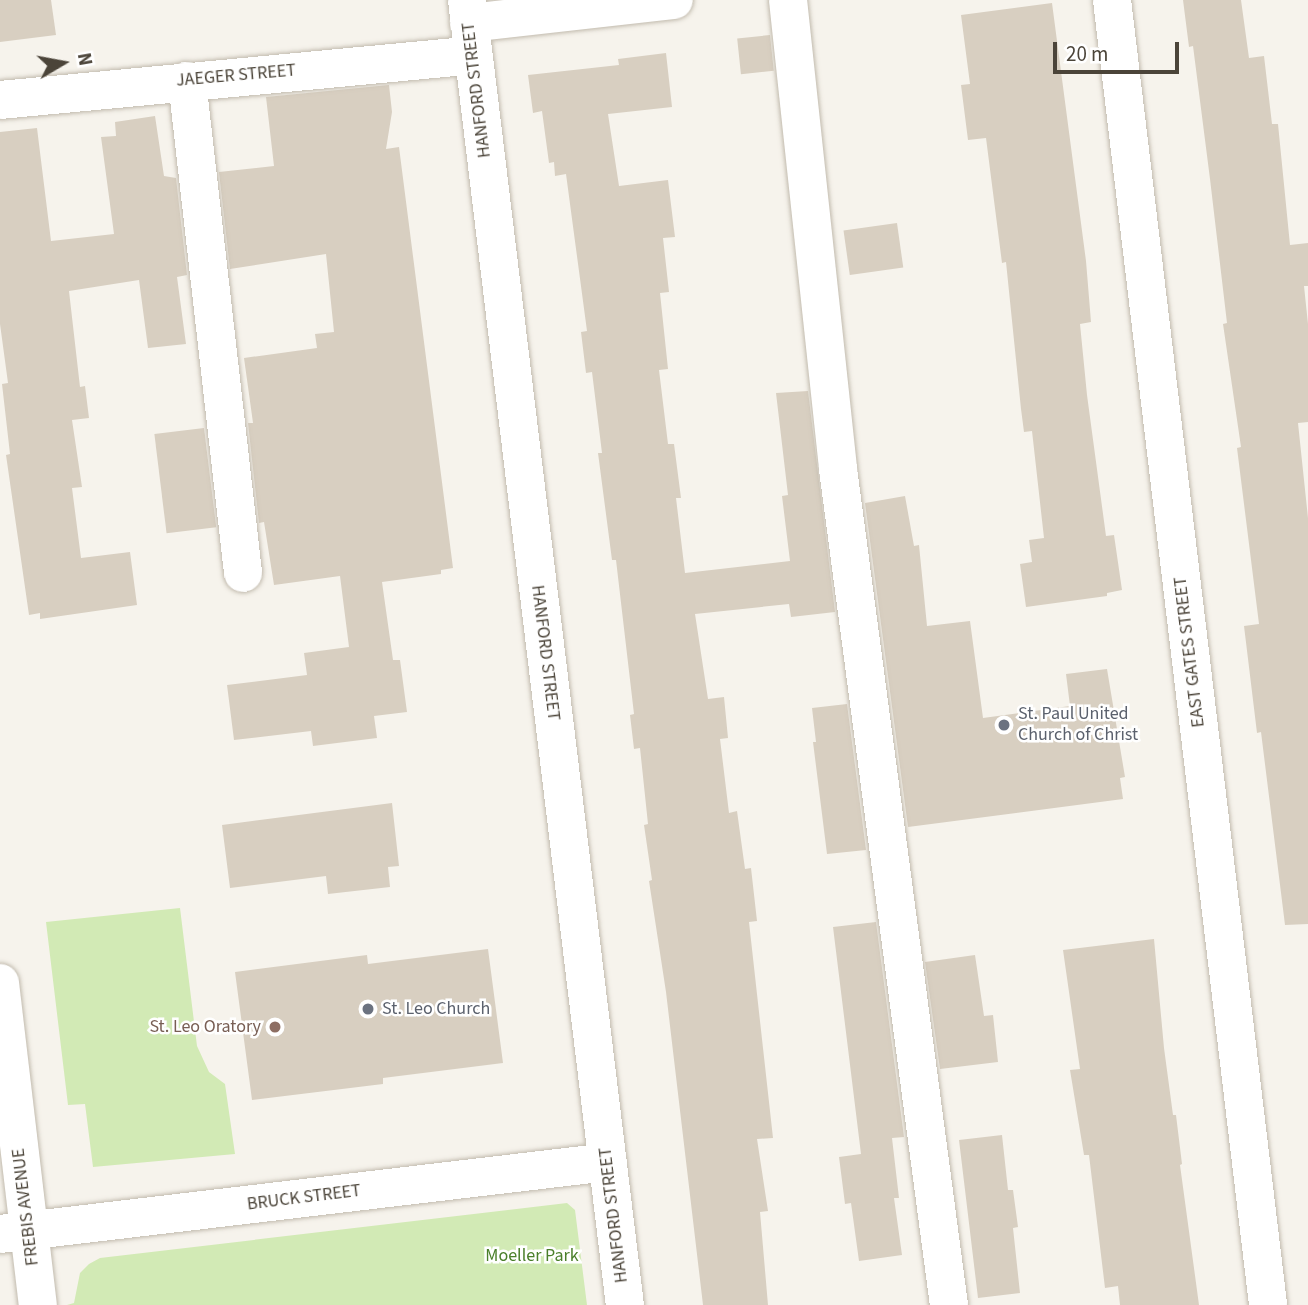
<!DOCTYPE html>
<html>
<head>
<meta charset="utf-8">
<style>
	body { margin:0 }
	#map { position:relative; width:1308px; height:1305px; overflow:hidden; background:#f6f3ec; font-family:"Source Sans 3",sans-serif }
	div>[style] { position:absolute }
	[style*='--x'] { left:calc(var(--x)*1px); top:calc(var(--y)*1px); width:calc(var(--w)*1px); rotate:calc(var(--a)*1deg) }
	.green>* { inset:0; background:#d2eab5 }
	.building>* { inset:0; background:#d8cfc1; transform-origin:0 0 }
	.roads { filter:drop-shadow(0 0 2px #c2bbae) drop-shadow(0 0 2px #c2bbae) }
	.minor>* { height:38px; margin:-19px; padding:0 19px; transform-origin:19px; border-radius:19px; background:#fff }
	.dots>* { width:19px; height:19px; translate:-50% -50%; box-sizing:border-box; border:4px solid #fff; border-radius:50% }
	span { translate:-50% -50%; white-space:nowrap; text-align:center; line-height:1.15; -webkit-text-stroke:5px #fff; paint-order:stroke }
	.street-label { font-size:18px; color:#4b4439 }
	.worship-label { font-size:18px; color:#5b616d }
	.left { translate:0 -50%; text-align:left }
	.education-label { font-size:18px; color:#785e54 }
	.right { translate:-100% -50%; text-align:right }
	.park-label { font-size:18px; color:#4a7f2a }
	.north { position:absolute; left:28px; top:28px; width:70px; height:70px; -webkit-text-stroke:5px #fff; paint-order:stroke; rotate:80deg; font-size:19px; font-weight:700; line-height:28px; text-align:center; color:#4b4439 }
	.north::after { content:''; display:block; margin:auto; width:24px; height:32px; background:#4b4439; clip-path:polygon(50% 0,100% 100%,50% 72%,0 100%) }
	.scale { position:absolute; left:1053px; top:42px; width:126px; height:32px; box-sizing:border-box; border:4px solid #4b4439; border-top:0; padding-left:9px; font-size:21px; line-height:24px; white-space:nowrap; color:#4b4439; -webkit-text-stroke:5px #fff; paint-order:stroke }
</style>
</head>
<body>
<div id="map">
	<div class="green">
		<div style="clip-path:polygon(180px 908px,197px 1046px,209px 1072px,225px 1084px,235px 1154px,93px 1167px,85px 1104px,68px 1105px,46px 922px)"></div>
		<div style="clip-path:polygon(567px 1203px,575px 1210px,587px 1305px,67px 1305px,74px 1303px,80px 1273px,89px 1264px,100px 1258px)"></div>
	</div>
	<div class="building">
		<div style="clip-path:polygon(0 0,51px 0,56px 35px,0 42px)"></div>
		<div style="clip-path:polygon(1183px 0,1241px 0,1249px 58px,1264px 56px,1272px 124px,1278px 124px,1290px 245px,1308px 243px,1308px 286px,1304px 286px,1308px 324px,1308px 422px,1298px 423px,1308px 518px,1308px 924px,1285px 925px,1261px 732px,1257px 733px,1244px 626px,1259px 624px,1237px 448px,1241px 447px,1223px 324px,1227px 323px,1210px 179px,1193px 46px,1189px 47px)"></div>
		<div style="clip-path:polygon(1052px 3px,1086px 261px,1091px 322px,1080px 324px,1087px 395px,1106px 536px,1114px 535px,1122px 590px,1107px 593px,1107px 596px,1026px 607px,1020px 564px,1032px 562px,1029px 540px,1044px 538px,1032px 431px,1024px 432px,1021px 409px,1006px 262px,1002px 263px,986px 138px,968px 140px,961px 85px,970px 84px,961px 15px)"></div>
		<div style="left:770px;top:35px;width:36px;height:33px;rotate:84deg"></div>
		<div style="clip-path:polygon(666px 53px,672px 107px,608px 114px,619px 186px,668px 180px,675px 237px,663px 238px,669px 292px,660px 293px,668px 369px,659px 370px,668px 444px,674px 444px,681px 498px,676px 498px,685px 573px,790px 561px,782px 496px,788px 495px,776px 393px,808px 391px,835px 612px,791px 617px,789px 604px,695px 614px,708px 699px,724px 697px,728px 738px,720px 739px,729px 813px,737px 811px,745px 869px,751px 868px,757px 921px,749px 922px,773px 1138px,757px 1139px,768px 1211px,760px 1212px,768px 1305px,703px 1305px,666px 992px,649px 881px,652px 880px,644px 825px,648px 824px,640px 748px,634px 749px,630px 715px,634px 714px,616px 560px,612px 560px,598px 453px,602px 453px,592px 372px,586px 373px,581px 332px,587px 331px,566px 174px,555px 176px,554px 162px,549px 163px,542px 111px,533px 113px,528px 75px,619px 65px,618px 59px)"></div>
		<div style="clip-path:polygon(389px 85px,392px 112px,386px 149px,399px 147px,453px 568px,441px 570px,441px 574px,382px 582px,393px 660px,400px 660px,407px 712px,374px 716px,377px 738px,313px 746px,311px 731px,234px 740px,227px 685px,307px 675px,304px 653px,349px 647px,340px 576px,274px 585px,264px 522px,259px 523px,248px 423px,253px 423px,244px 358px,317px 348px,315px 334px,334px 332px,326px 254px,230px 269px,219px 172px,274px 166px,266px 97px)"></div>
		<div style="clip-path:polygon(155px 116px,164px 176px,176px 178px,187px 275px,177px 277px,186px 344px,148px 348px,139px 280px,69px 291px,80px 387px,85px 386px,89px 418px,72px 420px,82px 487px,72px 488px,81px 558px,130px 552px,137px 605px,40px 619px,40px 613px,29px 615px,6px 455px,10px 454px,2px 384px,8px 383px,0 324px,0 132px,37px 128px,51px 241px,114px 234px,101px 137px,116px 136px,115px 122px)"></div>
		<div style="left:897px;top:223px;width:45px;height:54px;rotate:82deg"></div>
		<div style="left:204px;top:428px;width:100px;height:50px;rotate:83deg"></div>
		<div style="clip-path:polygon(905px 496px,914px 546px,919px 545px,927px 626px,970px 621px,983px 718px,1070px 706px,1066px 674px,1107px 669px,1125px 777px,1120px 778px,1123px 799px,908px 827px,865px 503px)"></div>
		<div style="clip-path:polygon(847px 704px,866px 850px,827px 854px,813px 742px,816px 742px,812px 708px)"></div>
		<div style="clip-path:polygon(392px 803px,399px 866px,388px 867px,390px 887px,328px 894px,326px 876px,230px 888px,222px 825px)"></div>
		<div style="clip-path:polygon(876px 922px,904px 1137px,892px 1138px,899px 1198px,894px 1198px,902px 1255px,859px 1261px,851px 1203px,845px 1204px,839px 1157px,861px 1154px,833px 927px)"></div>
		<div style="clip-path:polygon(1154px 939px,1164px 1048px,1173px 1115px,1176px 1115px,1182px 1164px,1180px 1165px,1199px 1305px,1120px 1305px,1118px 1286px,1105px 1288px,1089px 1155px,1084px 1155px,1070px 1070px,1080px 1069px,1063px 950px)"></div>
		<div style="clip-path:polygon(488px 949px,503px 1063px,383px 1078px,383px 1084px,252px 1100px,235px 972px,367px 955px,368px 964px)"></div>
		<div style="clip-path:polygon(975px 955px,984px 1016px,993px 1015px,998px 1062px,940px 1069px,925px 962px)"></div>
		<div style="clip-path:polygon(1002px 1135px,1008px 1190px,1013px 1190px,1018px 1227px,1013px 1228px,1020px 1293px,978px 1298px,959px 1140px)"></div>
	</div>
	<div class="roads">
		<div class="minor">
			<div style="--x:467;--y:0;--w:1315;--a:83.1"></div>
			<div style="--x:788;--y:0;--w:472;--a:83.9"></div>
			<div style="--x:838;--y:469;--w:843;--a:82.44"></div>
			<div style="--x:1112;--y:0;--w:1314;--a:83.18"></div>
			<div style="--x:469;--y:23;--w:206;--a:-6.4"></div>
			<div style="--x:187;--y:81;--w:495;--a:83.5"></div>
			<div style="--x:0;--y:100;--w:475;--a:-5.4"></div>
			<div style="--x:0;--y:983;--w:324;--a:83.3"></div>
			<div style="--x:0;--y:1234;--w:612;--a:-6.75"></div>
		</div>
	</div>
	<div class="dots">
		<div style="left:1004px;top:725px;background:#6b7280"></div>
		<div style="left:368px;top:1009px;background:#6b7280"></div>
		<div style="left:275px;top:1027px;background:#8d6e63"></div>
	</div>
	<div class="street-label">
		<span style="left:236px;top:76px;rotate:-5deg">JAEGER STREET</span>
		<span style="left:477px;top:90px;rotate:-97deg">HANFORD STREET</span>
		<span style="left:1190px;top:652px;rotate:-97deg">EAST GATES STREET</span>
		<span style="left:545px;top:653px;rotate:83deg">HANFORD STREET</span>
		<span style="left:304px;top:1198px;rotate:-7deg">BRUCK STREET</span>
		<span style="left:26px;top:1207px;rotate:-97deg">FREBIS AVENUE</span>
		<span style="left:614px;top:1215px;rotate:-97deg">HANFORD STREET</span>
	</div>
	<div class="worship-label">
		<span class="left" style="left:1018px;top:725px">St. Paul United<br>Church of Christ</span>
		<span class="left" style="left:382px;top:1009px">St. Leo Church</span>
	</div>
	<div class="education-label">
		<span class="right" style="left:261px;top:1027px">St. Leo Oratory</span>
	</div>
	<div class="park-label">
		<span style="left:532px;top:1256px">Moeller Park</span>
	</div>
	<div class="north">N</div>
	<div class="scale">20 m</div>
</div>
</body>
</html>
